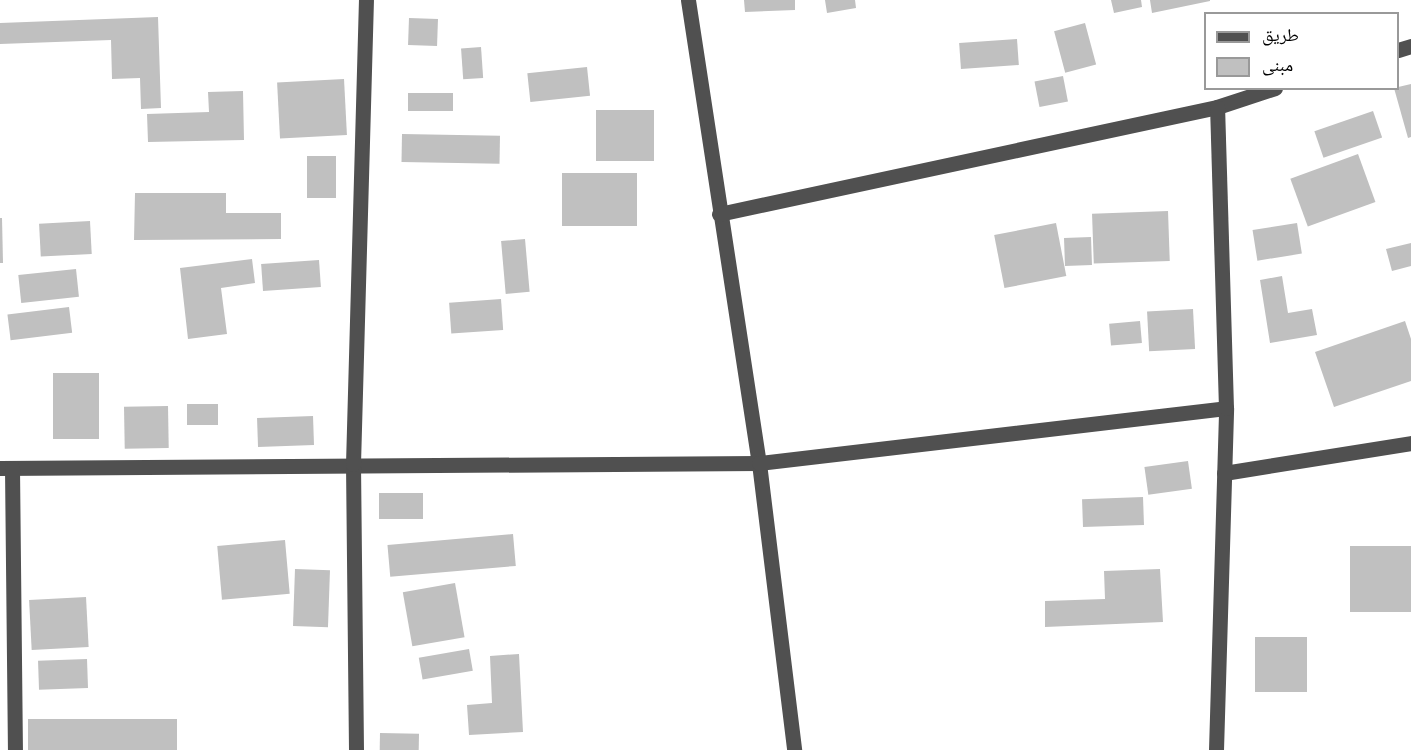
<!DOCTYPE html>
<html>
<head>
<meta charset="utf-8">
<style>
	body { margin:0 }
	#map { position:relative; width:1411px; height:750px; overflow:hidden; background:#fff; font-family:"Exo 2","Noto Naskh Arabic",sans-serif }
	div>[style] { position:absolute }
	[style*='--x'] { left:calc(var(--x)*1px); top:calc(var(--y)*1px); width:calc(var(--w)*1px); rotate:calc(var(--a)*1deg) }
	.building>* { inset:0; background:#c0c0c0; transform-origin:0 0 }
	.minor>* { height:15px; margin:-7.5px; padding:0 7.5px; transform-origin:7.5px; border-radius:7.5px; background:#505050 }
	span { translate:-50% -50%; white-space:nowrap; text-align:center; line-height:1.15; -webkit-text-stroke:6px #fff; paint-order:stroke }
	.legend { position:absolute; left:1204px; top:12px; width:195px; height:78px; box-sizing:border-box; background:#fff; border:2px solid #999; margin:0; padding:8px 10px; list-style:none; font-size:18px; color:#000 }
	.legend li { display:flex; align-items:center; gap:12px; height:30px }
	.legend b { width:30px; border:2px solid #999 }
</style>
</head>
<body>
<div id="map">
	<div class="building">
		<div style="clip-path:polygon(744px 0,795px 0,795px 10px,745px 12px)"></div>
		<div style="clip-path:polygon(825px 0,855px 0,856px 8px,827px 13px)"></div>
		<div style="clip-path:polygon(1111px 0,1141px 0,1142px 7px,1114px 13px)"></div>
		<div style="clip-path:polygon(1150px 0,1210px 0,1210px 1px,1152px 13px)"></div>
		<div style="clip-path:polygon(158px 17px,161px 108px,141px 109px,140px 78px,112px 79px,111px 40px,0 44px,0 23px)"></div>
		<div style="left:409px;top:18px;width:29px;height:27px;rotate:2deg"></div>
		<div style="left:1085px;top:23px;width:43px;height:32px;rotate:75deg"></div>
		<div style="left:1017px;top:39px;width:26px;height:58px;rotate:86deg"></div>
		<div style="left:481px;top:47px;width:31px;height:20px;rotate:86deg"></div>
		<div style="left:587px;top:67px;width:29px;height:60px;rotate:84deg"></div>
		<div style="left:1063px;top:76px;width:26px;height:29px;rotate:79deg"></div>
		<div style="left:344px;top:79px;width:56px;height:67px;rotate:87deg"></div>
		<div style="clip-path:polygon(1411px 84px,1411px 137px,1408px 138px,1394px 88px)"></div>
		<div style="clip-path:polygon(243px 91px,244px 140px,148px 142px,147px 114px,209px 112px,208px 92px)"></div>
		<div style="left:453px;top:93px;width:18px;height:45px;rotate:90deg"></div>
		<div style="left:654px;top:110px;width:51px;height:58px;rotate:90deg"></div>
		<div style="left:1373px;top:111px;width:28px;height:62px;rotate:71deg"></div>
		<div style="left:402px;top:134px;width:98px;height:28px;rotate:1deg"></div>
		<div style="left:1358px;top:154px;width:51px;height:72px;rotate:70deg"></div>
		<div style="left:307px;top:156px;width:29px;height:42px"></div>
		<div style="left:637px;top:173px;width:53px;height:75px;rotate:90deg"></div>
		<div style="clip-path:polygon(135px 193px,226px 193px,226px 213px,281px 213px,281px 239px,134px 240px)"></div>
		<div style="left:1168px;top:211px;width:50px;height:76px;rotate:88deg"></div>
		<div style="clip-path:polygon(0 218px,2px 218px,3px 263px,0 263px)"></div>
		<div style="left:90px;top:221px;width:33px;height:51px;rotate:87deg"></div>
		<div style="left:1056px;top:223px;width:54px;height:63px;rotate:79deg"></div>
		<div style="left:1297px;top:223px;width:31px;height:45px;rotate:81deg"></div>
		<div style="left:1091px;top:237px;width:28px;height:27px;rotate:88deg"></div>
		<div style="left:525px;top:239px;width:53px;height:24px;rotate:85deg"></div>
		<div style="clip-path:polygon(1411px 243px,1411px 266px,1392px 271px,1386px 249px)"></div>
		<div style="clip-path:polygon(252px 259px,255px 283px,221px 288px,227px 334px,188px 339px,180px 268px)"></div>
		<div style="left:319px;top:260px;width:27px;height:58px;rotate:86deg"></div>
		<div style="left:76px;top:269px;width:28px;height:58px;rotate:84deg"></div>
		<div style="clip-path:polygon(1282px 276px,1288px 313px,1312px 309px,1317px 335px,1270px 343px,1260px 280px)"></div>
		<div style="left:501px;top:299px;width:31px;height:52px;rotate:86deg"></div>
		<div style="left:69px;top:307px;width:26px;height:62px;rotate:83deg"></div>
		<div style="left:1193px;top:309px;width:40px;height:46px;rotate:87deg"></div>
		<div style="left:1140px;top:321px;width:22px;height:31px;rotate:85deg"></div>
		<div style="clip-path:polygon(1405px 321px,1411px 339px,1411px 381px,1334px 407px,1315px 352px)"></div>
		<div style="left:53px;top:373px;width:46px;height:66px"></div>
		<div style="left:187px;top:404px;width:31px;height:21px"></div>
		<div style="left:168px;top:406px;width:42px;height:44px;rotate:89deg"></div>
		<div style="left:313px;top:416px;width:29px;height:56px;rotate:88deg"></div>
		<div style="left:1188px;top:461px;width:28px;height:44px;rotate:82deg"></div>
		<div style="left:423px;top:493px;width:26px;height:44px;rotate:90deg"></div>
		<div style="left:1143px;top:497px;width:28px;height:61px;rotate:88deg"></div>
		<div style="left:513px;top:534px;width:32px;height:126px;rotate:85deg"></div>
		<div style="left:285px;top:540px;width:54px;height:68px;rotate:85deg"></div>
		<div style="left:1411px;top:546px;width:66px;height:61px;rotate:90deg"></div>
		<div style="left:295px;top:569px;width:35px;height:57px;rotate:2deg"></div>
		<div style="clip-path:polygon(1160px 569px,1163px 622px,1045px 627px,1045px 601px,1105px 599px,1104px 571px)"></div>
		<div style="left:455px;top:583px;width:55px;height:53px;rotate:80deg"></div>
		<div style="left:86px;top:597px;width:50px;height:57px;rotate:87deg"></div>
		<div style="left:1307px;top:637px;width:55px;height:52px;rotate:90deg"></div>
		<div style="left:469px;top:649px;width:22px;height:51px;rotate:80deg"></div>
		<div style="clip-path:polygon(519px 654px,523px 732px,469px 735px,467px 705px,492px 703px,490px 656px)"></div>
		<div style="left:87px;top:659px;width:29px;height:49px;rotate:88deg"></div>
		<div style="left:177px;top:719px;width:31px;height:149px;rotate:90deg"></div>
		<div style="left:380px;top:733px;width:39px;height:17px;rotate:1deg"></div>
	</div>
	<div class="minor">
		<div style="--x:688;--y:0;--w:468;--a:81.3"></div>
		<div style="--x:759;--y:463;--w:289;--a:83"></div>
		<div style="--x:1398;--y:50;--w:14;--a:-17"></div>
		<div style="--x:719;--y:214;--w:509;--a:-12.13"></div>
		<div style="--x:1217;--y:107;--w:61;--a:-18.1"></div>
		<div style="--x:0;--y:468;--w:759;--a:-0.38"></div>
		<div style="--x:759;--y:463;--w:470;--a:-6.7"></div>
		<div style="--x:12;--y:468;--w:282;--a:89.4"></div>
		<div style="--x:1224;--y:473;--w:189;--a:-9.1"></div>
		<div style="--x:356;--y:750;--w:286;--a:-90.6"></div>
		<div style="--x:353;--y:464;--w:464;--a:-88.4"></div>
		<div style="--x:1216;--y:750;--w:342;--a:-88.3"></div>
		<div style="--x:1226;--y:408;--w:301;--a:-91.7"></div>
	</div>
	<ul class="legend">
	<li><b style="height:8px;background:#505050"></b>طريق</li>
	<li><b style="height:16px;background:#c0c0c0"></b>مبنى</li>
	</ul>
</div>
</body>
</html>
